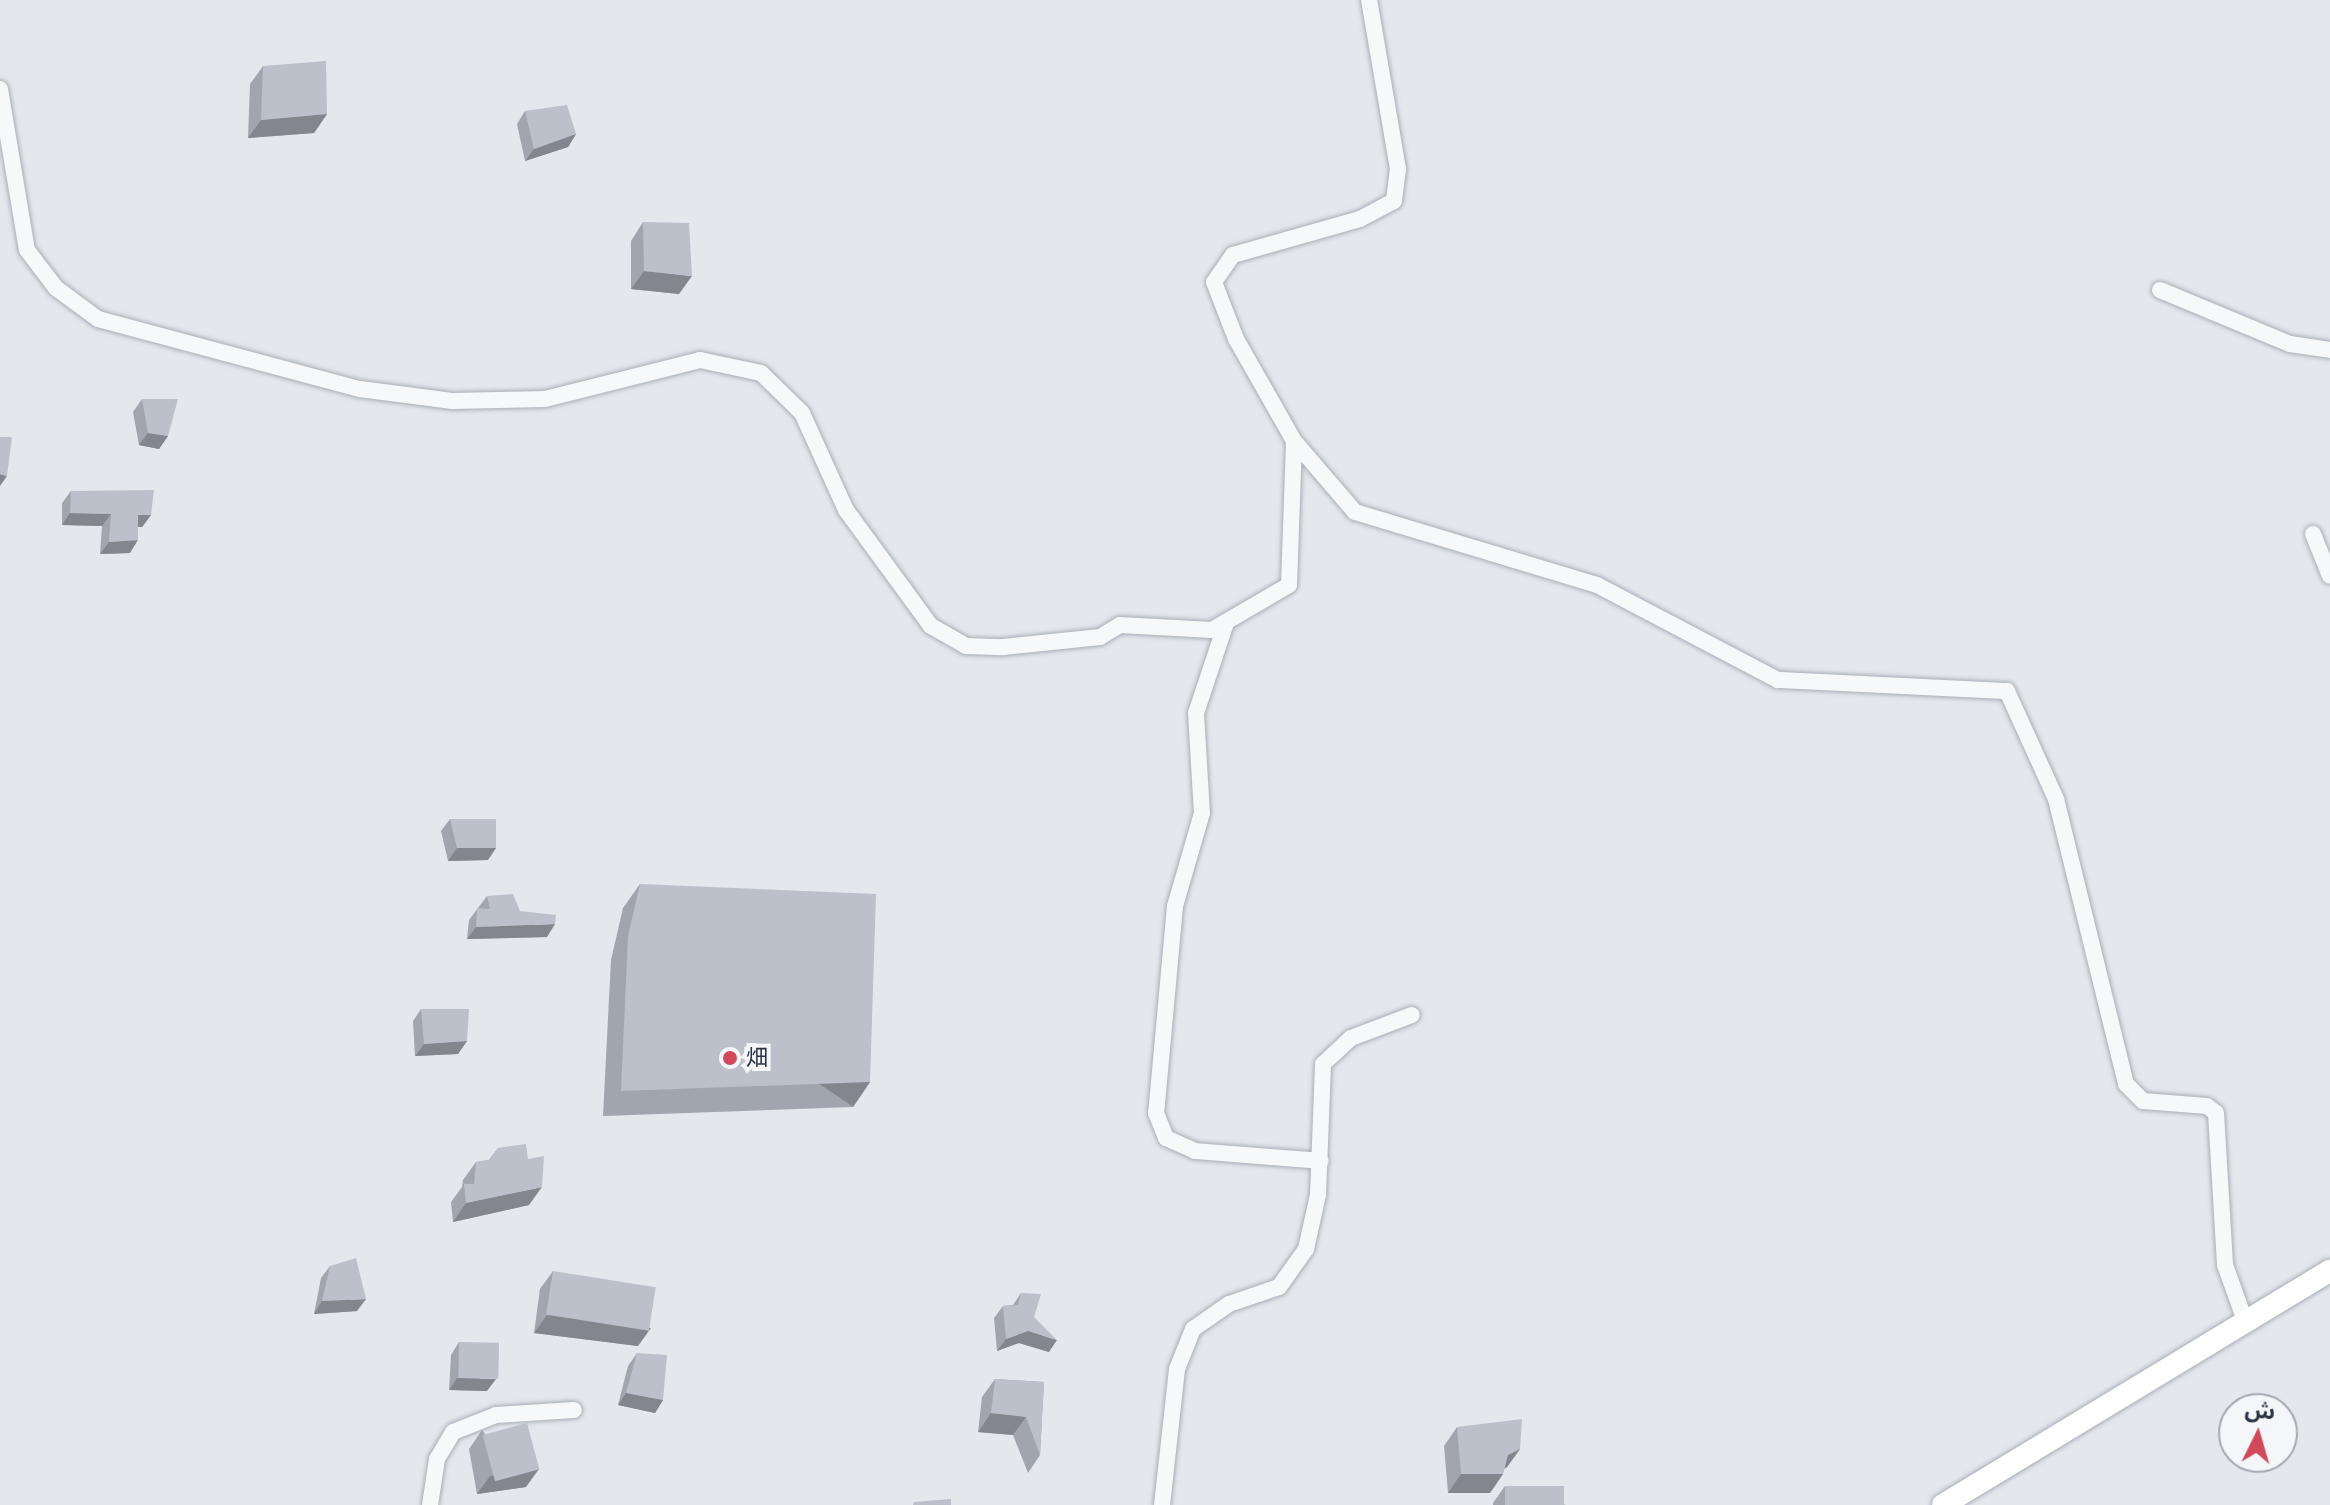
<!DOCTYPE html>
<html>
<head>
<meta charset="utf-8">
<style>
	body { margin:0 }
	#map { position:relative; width:2330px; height:1505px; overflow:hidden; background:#e4e7ec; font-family:"Fira Sans","Noto Sans Arabic","Noto Sans SC",sans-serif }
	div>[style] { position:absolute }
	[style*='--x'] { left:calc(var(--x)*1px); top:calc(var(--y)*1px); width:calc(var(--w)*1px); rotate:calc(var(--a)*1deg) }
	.roads { filter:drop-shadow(0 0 2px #a9aeb7) drop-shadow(0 0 2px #a9aeb7) }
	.street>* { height:16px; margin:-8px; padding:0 8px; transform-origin:8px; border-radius:8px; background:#f7f8fa }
	.secondary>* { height:22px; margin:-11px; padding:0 11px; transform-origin:11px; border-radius:11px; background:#fff }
	.wall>* { inset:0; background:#a1a5ae }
	.shaded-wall>* { inset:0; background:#83868d; transform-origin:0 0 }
	.building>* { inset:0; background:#bbc0ca; transform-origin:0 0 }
	.dots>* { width:22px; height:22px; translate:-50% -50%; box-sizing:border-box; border:4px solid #f4f6f9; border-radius:50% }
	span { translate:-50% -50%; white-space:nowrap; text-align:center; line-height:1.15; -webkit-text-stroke:8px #f4f6f9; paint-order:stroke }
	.poi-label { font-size:22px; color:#2b3445 }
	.left { translate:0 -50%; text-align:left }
	.north { position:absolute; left:2218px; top:1393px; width:80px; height:80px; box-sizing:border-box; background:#f4f6f9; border:2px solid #a4a8b1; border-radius:50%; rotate:5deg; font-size:22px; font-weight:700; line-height:32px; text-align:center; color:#2b3445 }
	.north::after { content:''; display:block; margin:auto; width:28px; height:36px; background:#d1495b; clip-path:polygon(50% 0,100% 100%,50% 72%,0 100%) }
</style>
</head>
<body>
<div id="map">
	<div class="roads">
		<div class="street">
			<div style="--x:0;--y:89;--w:163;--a:80.5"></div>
			<div style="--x:27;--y:250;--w:48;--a:52.7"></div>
			<div style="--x:56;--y:288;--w:52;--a:36.4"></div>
			<div style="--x:98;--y:319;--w:271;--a:15"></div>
			<div style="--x:360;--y:389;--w:93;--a:7.4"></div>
			<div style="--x:452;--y:401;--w:93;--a:-1.2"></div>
			<div style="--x:545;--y:399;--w:160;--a:-14.1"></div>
			<div style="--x:700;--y:360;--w:62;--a:12"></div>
			<div style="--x:761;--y:373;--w:57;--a:44.3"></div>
			<div style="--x:802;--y:413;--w:107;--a:65.6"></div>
			<div style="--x:846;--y:510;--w:144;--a:53.8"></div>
			<div style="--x:931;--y:626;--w:40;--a:29.7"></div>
			<div style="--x:966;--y:646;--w:37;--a:2"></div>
			<div style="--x:1003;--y:647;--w:98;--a:-5.9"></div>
			<div style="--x:1100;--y:637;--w:23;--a:-31"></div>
			<div style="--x:1120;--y:625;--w:92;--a:3.1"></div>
			<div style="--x:1212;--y:630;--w:89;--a:-30.3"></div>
			<div style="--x:1289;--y:585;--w:144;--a:-88"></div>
			<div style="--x:1294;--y:441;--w:117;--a:-119.6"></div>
			<div style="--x:1236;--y:339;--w:61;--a:-111.1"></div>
			<div style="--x:1214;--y:282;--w:33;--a:-55"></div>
			<div style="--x:1233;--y:255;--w:132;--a:-15.8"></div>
			<div style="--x:1360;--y:219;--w:38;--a:-28"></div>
			<div style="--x:1394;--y:201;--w:32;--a:-83"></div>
			<div style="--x:1398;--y:169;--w:171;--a:-99.7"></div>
			<div style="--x:2160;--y:290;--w:141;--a:22.6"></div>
			<div style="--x:2290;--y:344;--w:40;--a:8.5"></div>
			<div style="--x:1295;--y:442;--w:92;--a:49.4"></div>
			<div style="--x:1355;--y:512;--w:253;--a:16.8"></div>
			<div style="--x:1597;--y:585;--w:204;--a:27.7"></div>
			<div style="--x:1778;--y:680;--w:229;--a:2.8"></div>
			<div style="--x:2007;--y:691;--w:119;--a:65.6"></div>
			<div style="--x:2056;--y:799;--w:293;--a:76.2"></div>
			<div style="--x:2126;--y:1084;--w:24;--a:45"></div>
			<div style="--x:2143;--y:1101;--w:64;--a:4.5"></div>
			<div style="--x:2207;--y:1106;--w:11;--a:38"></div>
			<div style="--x:2216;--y:1113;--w:152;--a:86.6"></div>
			<div style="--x:2225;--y:1265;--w:59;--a:70.3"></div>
			<div style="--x:2313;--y:534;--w:45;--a:68"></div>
			<div style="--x:1226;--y:623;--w:95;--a:108.4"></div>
			<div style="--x:1196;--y:713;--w:100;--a:86.6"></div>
			<div style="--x:1202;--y:813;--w:97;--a:106.2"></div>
			<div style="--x:1175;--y:906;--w:208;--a:95.2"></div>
			<div style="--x:1156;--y:1113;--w:27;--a:68"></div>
			<div style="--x:1166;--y:1138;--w:32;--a:24"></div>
			<div style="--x:1195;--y:1151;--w:126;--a:4.5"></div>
			<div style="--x:430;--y:1505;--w:47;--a:-81.3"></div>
			<div style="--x:437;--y:1459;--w:31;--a:-59"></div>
			<div style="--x:453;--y:1432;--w:46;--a:-21.6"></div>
			<div style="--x:496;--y:1415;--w:78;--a:-3.7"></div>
			<div style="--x:1162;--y:1505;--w:137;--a:-83.7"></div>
			<div style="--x:1177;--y:1369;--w:43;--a:-68.2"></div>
			<div style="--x:1193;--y:1329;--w:44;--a:-34.8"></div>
			<div style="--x:1229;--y:1304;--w:53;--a:-18.8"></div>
			<div style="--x:1279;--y:1287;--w:47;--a:-54.6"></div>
			<div style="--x:1306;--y:1249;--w:55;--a:-77.5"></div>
			<div style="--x:1318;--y:1195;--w:131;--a:-87.8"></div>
			<div style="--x:1323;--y:1064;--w:38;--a:-43"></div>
			<div style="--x:1351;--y:1038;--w:65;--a:-20.7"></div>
		</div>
		<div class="secondary">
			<div style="--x:1943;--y:1505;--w:452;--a:-31.2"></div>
		</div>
	</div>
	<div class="wall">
		<div style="clip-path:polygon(263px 66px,327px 114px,314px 133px,248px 138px,250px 84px)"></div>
		<div style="clip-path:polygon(525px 111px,576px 134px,568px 147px,525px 161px,517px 124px)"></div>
		<div style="clip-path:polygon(643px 222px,679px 294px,631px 289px,631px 241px)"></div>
		<div style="clip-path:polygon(142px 399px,168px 436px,159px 449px,139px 445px,133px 412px)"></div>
		<div style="clip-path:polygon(71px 491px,151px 515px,142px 527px,138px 527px,130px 553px,100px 554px,102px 526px,62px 525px,62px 503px)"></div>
		<div style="clip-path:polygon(450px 819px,488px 860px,448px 861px,441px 831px)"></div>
		<div style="clip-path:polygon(640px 884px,870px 1082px,853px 1107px,603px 1116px,611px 960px,623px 908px)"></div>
		<div style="clip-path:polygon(487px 896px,520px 911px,547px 937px,467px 939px,469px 920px)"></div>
		<div style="clip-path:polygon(421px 1009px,467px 1041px,458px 1054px,415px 1056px,413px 1021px)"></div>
		<div style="clip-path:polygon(498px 1148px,529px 1205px,453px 1222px,451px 1202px,462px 1187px,463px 1180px,476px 1162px,489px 1160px)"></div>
		<div style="clip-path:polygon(330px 1266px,357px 1311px,314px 1314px,321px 1278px)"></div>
		<div style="clip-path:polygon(553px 1271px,638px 1346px,534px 1333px,540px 1289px)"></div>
		<div style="clip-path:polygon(1021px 1293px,1034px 1317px,1049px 1352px,1019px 1343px,997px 1351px,994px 1318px,1003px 1306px,1013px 1305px)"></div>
		<div style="clip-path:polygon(459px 1342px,487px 1391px,449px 1390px,451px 1355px)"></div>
		<div style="clip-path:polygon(637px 1353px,663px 1400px,655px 1413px,618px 1405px,628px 1366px)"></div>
		<div style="clip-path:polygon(995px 1379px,1044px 1382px,1040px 1455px,1028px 1473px,1013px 1435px,978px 1432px,982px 1397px)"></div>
		<div style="clip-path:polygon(1457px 1427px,1520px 1449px,1507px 1467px,1504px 1469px,1503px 1474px,1490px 1493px,1448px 1493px,1444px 1446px)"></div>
		<div style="clip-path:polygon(482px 1430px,526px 1487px,477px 1494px,469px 1449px)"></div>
		<div style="clip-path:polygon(1505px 1486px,1566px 1505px,1493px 1505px,1493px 1503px)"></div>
	</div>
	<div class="shaded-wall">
		<div style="clip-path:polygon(327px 114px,314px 133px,248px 138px,261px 120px)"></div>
		<div style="clip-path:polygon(576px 134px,568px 147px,525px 161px,534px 149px)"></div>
		<div style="clip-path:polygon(644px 271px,692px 276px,679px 294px,631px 289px)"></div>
		<div style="clip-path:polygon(148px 433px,168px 436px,159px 449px,139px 445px)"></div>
		<div style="clip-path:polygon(0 474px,7px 476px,0 486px)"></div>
		<div style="clip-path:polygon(70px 513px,111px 514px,102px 526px,62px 525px)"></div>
		<div style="clip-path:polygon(138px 515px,151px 515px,142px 527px,129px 527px)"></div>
		<div style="clip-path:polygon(138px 540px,130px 553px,100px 554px,109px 542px)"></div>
		<div style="clip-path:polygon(457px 848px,496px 848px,488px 860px,448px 861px)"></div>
		<div style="clip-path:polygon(555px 924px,547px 937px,467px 939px,476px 927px)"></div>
		<div style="clip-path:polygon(467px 1041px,458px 1054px,415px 1056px,424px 1044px)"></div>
		<div style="left:870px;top:1082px;width:30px;height:249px;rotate:124deg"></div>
		<div style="clip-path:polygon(542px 1187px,529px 1205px,453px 1222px,466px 1203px)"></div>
		<div style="clip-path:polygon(366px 1299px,357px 1311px,314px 1314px,322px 1301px)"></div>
		<div style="clip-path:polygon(547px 1315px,651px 1328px,638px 1346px,534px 1333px)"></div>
		<div style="clip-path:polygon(1028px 1331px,1057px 1340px,1049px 1352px,1019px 1343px,997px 1351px,1006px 1339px)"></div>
		<div style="clip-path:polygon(457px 1378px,496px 1379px,487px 1391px,449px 1390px)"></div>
		<div style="clip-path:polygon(626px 1393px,663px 1400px,655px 1413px,618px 1405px)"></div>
		<div style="clip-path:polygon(991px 1413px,1026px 1417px,1013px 1435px,978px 1432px)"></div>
		<div style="clip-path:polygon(1520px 1449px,1507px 1467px,1495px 1473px,1508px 1455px)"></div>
		<div style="clip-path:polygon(539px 1469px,526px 1487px,477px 1494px,490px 1476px)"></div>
		<div style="clip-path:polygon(1461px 1474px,1503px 1474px,1490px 1493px,1448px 1493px)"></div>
	</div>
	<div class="building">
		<div style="clip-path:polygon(326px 61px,327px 114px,261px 120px,263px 66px)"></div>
		<div style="clip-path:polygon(567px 105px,576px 134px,534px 149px,525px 111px)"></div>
		<div style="clip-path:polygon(643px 222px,689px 223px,692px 276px,644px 271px)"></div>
		<div style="clip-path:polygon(142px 399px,178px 399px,168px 436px,148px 433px)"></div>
		<div style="clip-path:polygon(0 437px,12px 437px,7px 476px,0 474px)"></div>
		<div style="clip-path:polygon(154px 490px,151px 515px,138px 515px,138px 540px,109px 542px,111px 514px,70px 513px,71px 491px)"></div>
		<div style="clip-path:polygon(450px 819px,496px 819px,496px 848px,457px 848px)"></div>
		<div style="clip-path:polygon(640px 884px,876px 894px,870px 1082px,621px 1091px,628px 936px)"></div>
		<div style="clip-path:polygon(513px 894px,520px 911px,556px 915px,555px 924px,476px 927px,477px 908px,490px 909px,487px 896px)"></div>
		<div style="clip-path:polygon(421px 1009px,469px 1009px,467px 1041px,424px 1044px)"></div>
		<div style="clip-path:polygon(526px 1144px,528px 1159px,544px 1156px,542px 1187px,466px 1203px,464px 1184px,474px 1184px,476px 1162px,490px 1160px,498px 1148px)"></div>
		<div style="clip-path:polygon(356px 1258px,366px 1299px,322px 1301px,330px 1266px)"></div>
		<div style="left:553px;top:1271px;width:104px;height:44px;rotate:9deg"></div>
		<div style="clip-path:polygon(1021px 1293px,1041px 1294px,1034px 1317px,1057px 1340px,1028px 1331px,1006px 1339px,1003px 1306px,1018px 1305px)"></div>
		<div style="left:459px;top:1342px;width:40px;height:36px;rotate:1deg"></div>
		<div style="clip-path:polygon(637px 1353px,667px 1355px,663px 1400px,626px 1393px)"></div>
		<div style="clip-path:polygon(995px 1379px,1044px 1382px,1040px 1455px,1026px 1417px,991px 1413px)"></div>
		<div style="clip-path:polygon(1522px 1419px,1520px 1449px,1508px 1455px,1503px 1474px,1461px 1474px,1457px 1427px)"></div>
		<div style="left:527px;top:1423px;width:48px;height:46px;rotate:75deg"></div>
		<div style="left:1505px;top:1486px;width:59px;height:19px"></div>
		<div style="clip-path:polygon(951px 1499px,951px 1505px,913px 1505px,914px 1502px)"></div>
	</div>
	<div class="dots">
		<div style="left:730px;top:1058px;background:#d1495b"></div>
	</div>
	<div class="poi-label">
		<span class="left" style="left:746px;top:1058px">畑</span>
	</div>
	<div class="north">ش</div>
</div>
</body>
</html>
